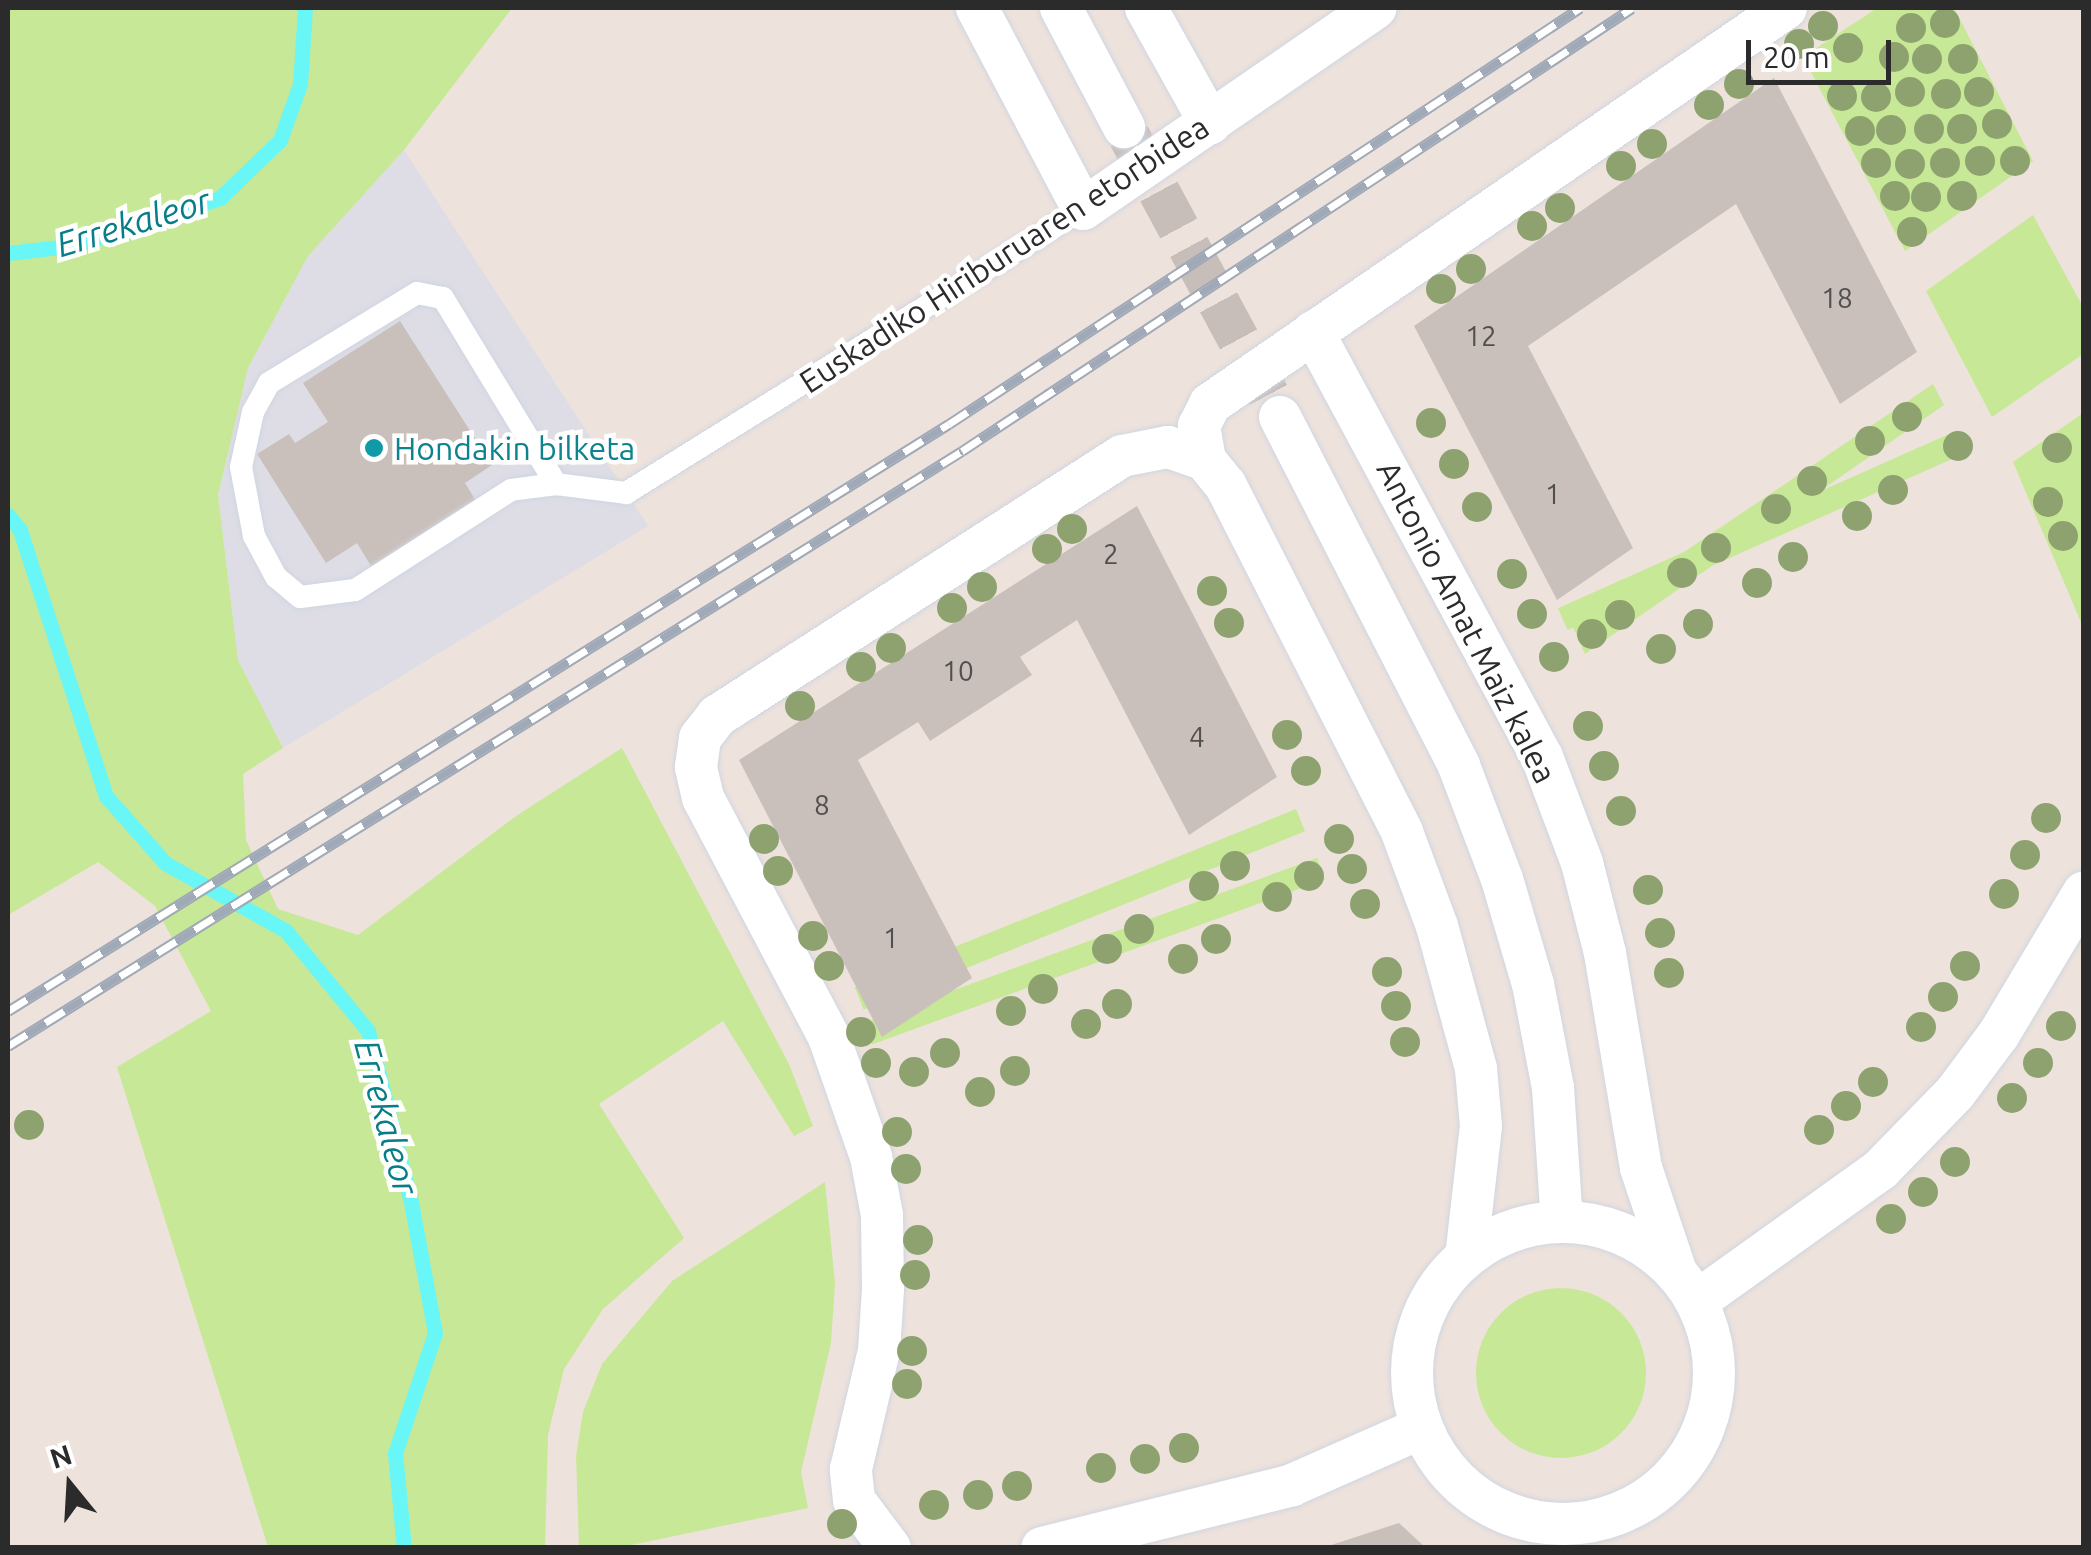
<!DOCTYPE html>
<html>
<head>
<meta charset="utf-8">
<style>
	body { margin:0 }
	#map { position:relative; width:2091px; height:1555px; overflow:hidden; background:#eee2dc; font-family:Ubuntu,sans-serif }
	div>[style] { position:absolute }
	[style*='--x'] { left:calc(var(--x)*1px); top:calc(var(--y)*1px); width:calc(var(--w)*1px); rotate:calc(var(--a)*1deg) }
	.industrial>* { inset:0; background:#dedde6 }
	.green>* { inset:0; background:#c7e896; transform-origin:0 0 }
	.round { border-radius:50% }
	.stream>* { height:15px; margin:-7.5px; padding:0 7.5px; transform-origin:7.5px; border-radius:7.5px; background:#69f6f6 }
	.building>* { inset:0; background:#c9c0bc }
	.minor-tunnel>* { height:42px; margin-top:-21px; transform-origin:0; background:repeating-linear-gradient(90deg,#c7bdb9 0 42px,transparent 0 63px) }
	.roads { filter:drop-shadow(0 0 2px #cfd6e1) drop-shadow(0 0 2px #cfd6e1) }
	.service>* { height:22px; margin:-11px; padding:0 11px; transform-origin:11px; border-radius:11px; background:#fff }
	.minor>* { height:42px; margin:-21px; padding:0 21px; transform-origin:21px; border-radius:21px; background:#fff }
	.minor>.ring { margin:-21px; padding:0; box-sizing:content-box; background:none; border:42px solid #fff; border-radius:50% }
	.rail>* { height:11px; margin-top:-5.5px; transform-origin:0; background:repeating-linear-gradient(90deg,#fff 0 22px,#9fa9b7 0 44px); box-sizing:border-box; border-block:2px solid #9fa9b7 }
	.trees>* { width:30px; height:30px; margin:-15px; border-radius:50%; background:#8ea26f }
	.dots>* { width:28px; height:28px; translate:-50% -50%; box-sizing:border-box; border:5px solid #fff; border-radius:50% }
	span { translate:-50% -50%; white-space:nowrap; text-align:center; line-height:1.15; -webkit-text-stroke:9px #fff; paint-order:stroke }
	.number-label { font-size:28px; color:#52504f }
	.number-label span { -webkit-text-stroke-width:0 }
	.street-label { font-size:32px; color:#2b2b2b }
	.culture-label { font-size:32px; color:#0d838f }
	.left { translate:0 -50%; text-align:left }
	.water-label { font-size:35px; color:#077e87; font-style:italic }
	.frame { position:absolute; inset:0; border:10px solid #2b2b2b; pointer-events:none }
	.north { position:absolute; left:20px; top:1435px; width:100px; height:100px; -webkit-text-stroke:8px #fff; paint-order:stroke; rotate:342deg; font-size:28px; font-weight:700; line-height:40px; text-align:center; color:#2b2b2b }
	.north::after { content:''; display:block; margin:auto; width:35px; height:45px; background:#2b2b2b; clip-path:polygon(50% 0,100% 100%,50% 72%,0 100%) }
	.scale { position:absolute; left:1746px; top:40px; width:145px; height:45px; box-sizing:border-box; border:5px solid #2b2b2b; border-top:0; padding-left:12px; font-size:30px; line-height:35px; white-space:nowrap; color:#2b2b2b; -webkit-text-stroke:8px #fff; paint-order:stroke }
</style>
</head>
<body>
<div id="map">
	<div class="industrial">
		<div style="clip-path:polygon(404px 150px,648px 526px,283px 748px,238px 660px,218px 495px,248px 368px,308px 256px)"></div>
	</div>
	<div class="green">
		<div style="clip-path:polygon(8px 8px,512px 8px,404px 150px,308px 256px,248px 368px,218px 495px,238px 660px,283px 748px,243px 774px,246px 840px,278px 909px,358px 935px,516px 816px,622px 748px,789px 1064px,813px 1126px,794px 1136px,723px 1021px,599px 1104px,684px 1238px,603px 1309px,564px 1369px,548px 1435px,545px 1547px,268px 1547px,117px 1067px,211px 1011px,155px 906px,98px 862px,8px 915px)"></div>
		<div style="clip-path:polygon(1877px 8px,1954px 8px,2033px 161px,1905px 251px,1803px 57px)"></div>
		<div style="clip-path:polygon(2033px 215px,2083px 307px,2083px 354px,1992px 417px,1926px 291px)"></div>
		<div style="clip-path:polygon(1933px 384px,1944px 405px,1585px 654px,1573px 627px)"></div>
		<div style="clip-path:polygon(2083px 413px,2083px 627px,2013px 462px)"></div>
		<div style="left:1958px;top:430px;width:24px;height:438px;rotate:66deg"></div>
		<div style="left:1296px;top:809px;width:24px;height:476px;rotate:68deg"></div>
		<div style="left:1317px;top:858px;width:23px;height:482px;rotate:70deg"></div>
		<div style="clip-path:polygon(825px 1182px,835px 1283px,831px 1343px,801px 1472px,808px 1508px,622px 1547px,579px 1547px,576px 1456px,583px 1412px,602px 1364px,672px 1281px)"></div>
		<div class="round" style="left:1476px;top:1288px;width:170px;height:170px"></div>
	</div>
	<div class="stream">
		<div style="--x:8;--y:253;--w:69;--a:-6.6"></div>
		<div style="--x:77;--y:245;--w:151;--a:-18.2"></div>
		<div style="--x:220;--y:198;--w:83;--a:-44"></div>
		<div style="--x:280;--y:140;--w:59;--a:-70.3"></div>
		<div style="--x:300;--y:84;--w:76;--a:-86.2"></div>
		<div style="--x:8;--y:515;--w:19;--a:51"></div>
		<div style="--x:20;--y:530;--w:280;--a:72.1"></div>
		<div style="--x:106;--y:796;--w:89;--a:48.6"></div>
		<div style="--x:165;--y:863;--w:139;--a:29.3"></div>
		<div style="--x:286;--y:931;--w:129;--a:50.6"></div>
		<div style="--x:368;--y:1031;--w:176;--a:75.9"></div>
		<div style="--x:411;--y:1202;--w:133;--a:79.6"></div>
		<div style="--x:435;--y:1333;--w:126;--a:108.4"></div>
		<div style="--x:395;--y:1453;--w:95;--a:84.6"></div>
	</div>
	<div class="building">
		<div style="clip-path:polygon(1774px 78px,1917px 352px,1840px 404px,1736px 204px,1528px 346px,1633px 548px,1557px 600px,1414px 326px)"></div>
		<div style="clip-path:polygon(400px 321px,492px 465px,465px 483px,478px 504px,374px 571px,357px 543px,326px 563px,257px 454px,289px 434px,295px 443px,328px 422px,303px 383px)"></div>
		<div style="clip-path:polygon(1137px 506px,1277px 777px,1189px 835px,1077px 620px,1020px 657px,1032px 675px,930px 741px,918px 722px,858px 760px,972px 978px,882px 1037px,739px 760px)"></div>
		<div style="clip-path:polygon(1399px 1523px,1426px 1548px,1325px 1548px,1325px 1547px)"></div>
	</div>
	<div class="minor-tunnel">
		<div style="--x:1129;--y:136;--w:319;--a:61.7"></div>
	</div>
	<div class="roads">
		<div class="service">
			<div style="--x:556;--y:484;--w:45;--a:172.4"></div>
			<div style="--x:511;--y:490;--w:185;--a:147.3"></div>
			<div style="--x:355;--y:590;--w:55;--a:172.7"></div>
			<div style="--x:300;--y:597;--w:31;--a:-140"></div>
			<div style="--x:276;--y:577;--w:47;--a:-118.2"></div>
			<div style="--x:254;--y:536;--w:70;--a:-100.7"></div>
			<div style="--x:241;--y:467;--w:56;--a:-77.7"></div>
			<div style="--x:253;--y:412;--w:33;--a:-61"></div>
			<div style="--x:269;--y:383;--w:173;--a:-31.3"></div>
			<div style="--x:417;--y:293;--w:26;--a:11"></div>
			<div style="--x:443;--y:298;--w:218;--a:58.7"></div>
			<div style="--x:556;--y:484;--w:71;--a:7.3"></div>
			<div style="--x:626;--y:493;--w:538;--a:-31.86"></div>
		</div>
		<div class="minor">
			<div style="--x:977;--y:8;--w:227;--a:62.2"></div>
			<div style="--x:1083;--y:209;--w:355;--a:-34.5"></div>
			<div style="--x:1061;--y:8;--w:135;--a:62.1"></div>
			<div style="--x:1146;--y:8;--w:132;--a:60.9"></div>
			<div style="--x:1313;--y:332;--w:483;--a:61.7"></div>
			<div style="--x:1542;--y:757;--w:113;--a:69.3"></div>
			<div style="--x:1582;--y:863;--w:93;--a:75.7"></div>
			<div style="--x:1605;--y:953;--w:218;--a:80.5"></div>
			<div style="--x:1641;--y:1168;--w:110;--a:71.4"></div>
			<div style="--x:1280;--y:417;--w:392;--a:62.8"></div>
			<div style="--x:1459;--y:766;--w:121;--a:69.2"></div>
			<div style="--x:1502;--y:879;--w:109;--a:73.6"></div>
			<div style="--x:1533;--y:984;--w:106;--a:79.1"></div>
			<div style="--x:1553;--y:1088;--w:134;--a:86.2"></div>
			<div style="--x:1205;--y:460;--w:35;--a:-100"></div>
			<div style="--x:1199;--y:426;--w:25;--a:-63"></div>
			<div style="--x:1210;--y:404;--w:699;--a:-34.51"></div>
			<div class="ring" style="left:1412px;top:1222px;width:260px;height:260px"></div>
			<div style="--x:1697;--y:1301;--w:225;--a:-35.6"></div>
			<div style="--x:1880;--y:1170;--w:107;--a:-45.8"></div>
			<div style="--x:1955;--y:1093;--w:74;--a:-53.3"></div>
			<div style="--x:1999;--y:1034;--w:165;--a:-59.1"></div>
			<div style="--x:890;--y:1548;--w:60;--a:-126.9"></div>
			<div style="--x:854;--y:1500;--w:31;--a:-96"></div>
			<div style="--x:851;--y:1469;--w:121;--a:-76.7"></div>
			<div style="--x:879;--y:1351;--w:62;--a:-86.3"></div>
			<div style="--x:883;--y:1289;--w:74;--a:-90.8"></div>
			<div style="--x:882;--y:1215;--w:59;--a:-100.7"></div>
			<div style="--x:871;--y:1157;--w:127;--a:-109.3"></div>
			<div style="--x:829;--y:1037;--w:270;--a:-117.8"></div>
			<div style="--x:703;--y:798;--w:32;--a:-103"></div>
			<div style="--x:696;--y:767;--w:29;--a:-82"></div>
			<div style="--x:700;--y:738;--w:28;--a:-52"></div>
			<div style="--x:717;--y:716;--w:481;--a:-32.7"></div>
			<div style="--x:1122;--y:456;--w:47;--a:-11.1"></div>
			<div style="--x:1168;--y:447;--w:39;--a:19"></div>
			<div style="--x:1205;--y:460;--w:33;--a:51"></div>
			<div style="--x:1226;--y:486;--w:388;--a:63"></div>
			<div style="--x:1402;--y:832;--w:100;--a:69.6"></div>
			<div style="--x:1437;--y:926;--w:148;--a:74.7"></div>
			<div style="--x:1476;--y:1069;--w:57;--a:85"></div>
			<div style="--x:1481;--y:1126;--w:132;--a:96.5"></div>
			<div style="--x:1042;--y:1548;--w:258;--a:-14.1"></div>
			<div style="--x:1292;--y:1485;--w:141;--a:-23.8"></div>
		</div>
	</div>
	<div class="rail">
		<div style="--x:8;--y:1011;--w:1109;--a:-31.96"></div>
		<div style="--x:949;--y:424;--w:756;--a:-33.4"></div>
		<div style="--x:8;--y:1046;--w:1124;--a:-31.95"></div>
		<div style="--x:962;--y:451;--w:803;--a:-33.47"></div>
	</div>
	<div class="trees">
		<div style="left:1945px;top:23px"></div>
		<div style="left:1823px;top:26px"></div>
		<div style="left:1911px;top:28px"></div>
		<div style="left:1799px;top:44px"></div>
		<div style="left:1848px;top:48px"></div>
		<div style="left:1894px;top:57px"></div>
		<div style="left:1927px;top:59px"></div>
		<div style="left:1963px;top:59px"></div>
		<div style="left:1739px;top:84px"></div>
		<div style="left:1910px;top:92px"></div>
		<div style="left:1979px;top:92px"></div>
		<div style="left:1946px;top:94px"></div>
		<div style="left:1842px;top:96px"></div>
		<div style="left:1876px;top:97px"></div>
		<div style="left:1709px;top:105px"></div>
		<div style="left:1997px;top:124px"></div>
		<div style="left:1929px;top:129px"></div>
		<div style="left:1962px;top:129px"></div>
		<div style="left:1891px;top:130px"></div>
		<div style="left:1860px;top:131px"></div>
		<div style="left:1652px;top:144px"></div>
		<div style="left:1980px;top:161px"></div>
		<div style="left:2015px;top:161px"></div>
		<div style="left:1876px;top:163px"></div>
		<div style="left:1945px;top:163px"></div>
		<div style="left:1910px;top:164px"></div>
		<div style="left:1621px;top:166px"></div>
		<div style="left:1895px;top:196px"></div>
		<div style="left:1962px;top:196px"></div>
		<div style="left:1926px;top:197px"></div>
		<div style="left:1560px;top:208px"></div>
		<div style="left:1532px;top:226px"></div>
		<div style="left:1912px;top:232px"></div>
		<div style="left:1471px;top:269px"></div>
		<div style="left:1441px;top:289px"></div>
		<div style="left:1907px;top:417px"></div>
		<div style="left:1431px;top:423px"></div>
		<div style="left:1870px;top:441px"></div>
		<div style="left:1958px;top:446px"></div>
		<div style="left:2057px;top:448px"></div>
		<div style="left:1454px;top:464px"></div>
		<div style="left:1812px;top:481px"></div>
		<div style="left:1893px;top:490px"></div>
		<div style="left:2048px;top:502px"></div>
		<div style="left:1477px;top:507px"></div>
		<div style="left:1776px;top:509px"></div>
		<div style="left:1857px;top:516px"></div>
		<div style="left:1072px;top:529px"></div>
		<div style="left:2063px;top:536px"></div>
		<div style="left:1716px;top:548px"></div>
		<div style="left:1047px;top:549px"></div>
		<div style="left:1793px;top:557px"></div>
		<div style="left:1682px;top:573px"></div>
		<div style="left:1512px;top:574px"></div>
		<div style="left:1757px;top:583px"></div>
		<div style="left:982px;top:587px"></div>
		<div style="left:1212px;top:591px"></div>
		<div style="left:952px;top:608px"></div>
		<div style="left:1532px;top:614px"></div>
		<div style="left:1620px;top:615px"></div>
		<div style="left:1229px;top:623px"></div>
		<div style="left:1698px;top:624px"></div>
		<div style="left:1592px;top:634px"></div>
		<div style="left:891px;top:648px"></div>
		<div style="left:1661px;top:649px"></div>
		<div style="left:1554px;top:657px"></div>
		<div style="left:861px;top:667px"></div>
		<div style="left:800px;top:706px"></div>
		<div style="left:1588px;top:726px"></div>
		<div style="left:1287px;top:735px"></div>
		<div style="left:1604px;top:766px"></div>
		<div style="left:1306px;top:771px"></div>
		<div style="left:1621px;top:811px"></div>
		<div style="left:2046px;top:818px"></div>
		<div style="left:764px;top:839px"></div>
		<div style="left:1339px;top:839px"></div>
		<div style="left:2025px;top:855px"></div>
		<div style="left:1235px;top:866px"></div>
		<div style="left:1352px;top:869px"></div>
		<div style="left:778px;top:871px"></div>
		<div style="left:1309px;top:876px"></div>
		<div style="left:1204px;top:886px"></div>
		<div style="left:1648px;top:890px"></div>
		<div style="left:2004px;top:894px"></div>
		<div style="left:1277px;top:897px"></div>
		<div style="left:1365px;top:904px"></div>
		<div style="left:1139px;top:929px"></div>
		<div style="left:1660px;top:933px"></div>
		<div style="left:813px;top:936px"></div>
		<div style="left:1216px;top:939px"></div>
		<div style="left:1107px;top:949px"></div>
		<div style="left:1183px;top:959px"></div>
		<div style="left:829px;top:966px"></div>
		<div style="left:1965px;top:966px"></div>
		<div style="left:1387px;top:972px"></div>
		<div style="left:1669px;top:973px"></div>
		<div style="left:1043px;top:989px"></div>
		<div style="left:1943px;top:997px"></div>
		<div style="left:1117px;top:1004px"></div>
		<div style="left:1396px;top:1006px"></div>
		<div style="left:1011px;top:1011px"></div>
		<div style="left:1086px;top:1024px"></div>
		<div style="left:2061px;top:1026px"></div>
		<div style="left:1921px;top:1027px"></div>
		<div style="left:861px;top:1032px"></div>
		<div style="left:1405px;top:1042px"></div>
		<div style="left:945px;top:1053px"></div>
		<div style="left:876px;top:1063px"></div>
		<div style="left:2038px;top:1063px"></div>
		<div style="left:1015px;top:1071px"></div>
		<div style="left:914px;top:1072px"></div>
		<div style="left:1873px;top:1082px"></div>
		<div style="left:980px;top:1092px"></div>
		<div style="left:2012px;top:1098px"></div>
		<div style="left:1846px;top:1106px"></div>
		<div style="left:29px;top:1125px"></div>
		<div style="left:1819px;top:1130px"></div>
		<div style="left:897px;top:1132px"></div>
		<div style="left:1955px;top:1162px"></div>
		<div style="left:906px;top:1169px"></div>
		<div style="left:1923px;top:1192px"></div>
		<div style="left:1891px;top:1219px"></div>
		<div style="left:918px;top:1240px"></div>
		<div style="left:915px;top:1275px"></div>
		<div style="left:912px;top:1351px"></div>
		<div style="left:907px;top:1384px"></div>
		<div style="left:1184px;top:1448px"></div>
		<div style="left:1145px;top:1459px"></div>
		<div style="left:1101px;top:1468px"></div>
		<div style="left:1017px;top:1486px"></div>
		<div style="left:978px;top:1495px"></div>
		<div style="left:934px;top:1505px"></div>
		<div style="left:842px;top:1524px"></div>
	</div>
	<div class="dots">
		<div style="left:374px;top:448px;background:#0f9aa8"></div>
	</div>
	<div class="number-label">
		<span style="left:1837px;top:298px">18</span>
		<span style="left:1481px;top:336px">12</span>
		<span style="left:1553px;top:494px">1</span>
		<span style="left:1111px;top:554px">2</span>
		<span style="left:958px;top:671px">10</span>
		<span style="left:1197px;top:737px">4</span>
		<span style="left:822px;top:805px">8</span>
		<span style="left:891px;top:938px">1</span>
	</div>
	<div class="street-label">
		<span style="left:1004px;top:254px;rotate:-33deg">Euskadiko Hiriburuaren etorbidea</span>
		<span style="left:1467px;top:622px;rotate:63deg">Antonio Amat Maiz kalea</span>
	</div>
	<div class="culture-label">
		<span class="left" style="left:394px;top:448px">Hondakin bilketa</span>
	</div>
	<div class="water-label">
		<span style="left:133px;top:222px;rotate:-17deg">Errekaleor</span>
		<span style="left:387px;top:1117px;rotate:75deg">Errekaleor</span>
	</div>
	<div class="frame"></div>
	<div class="north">N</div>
	<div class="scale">20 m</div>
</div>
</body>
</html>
